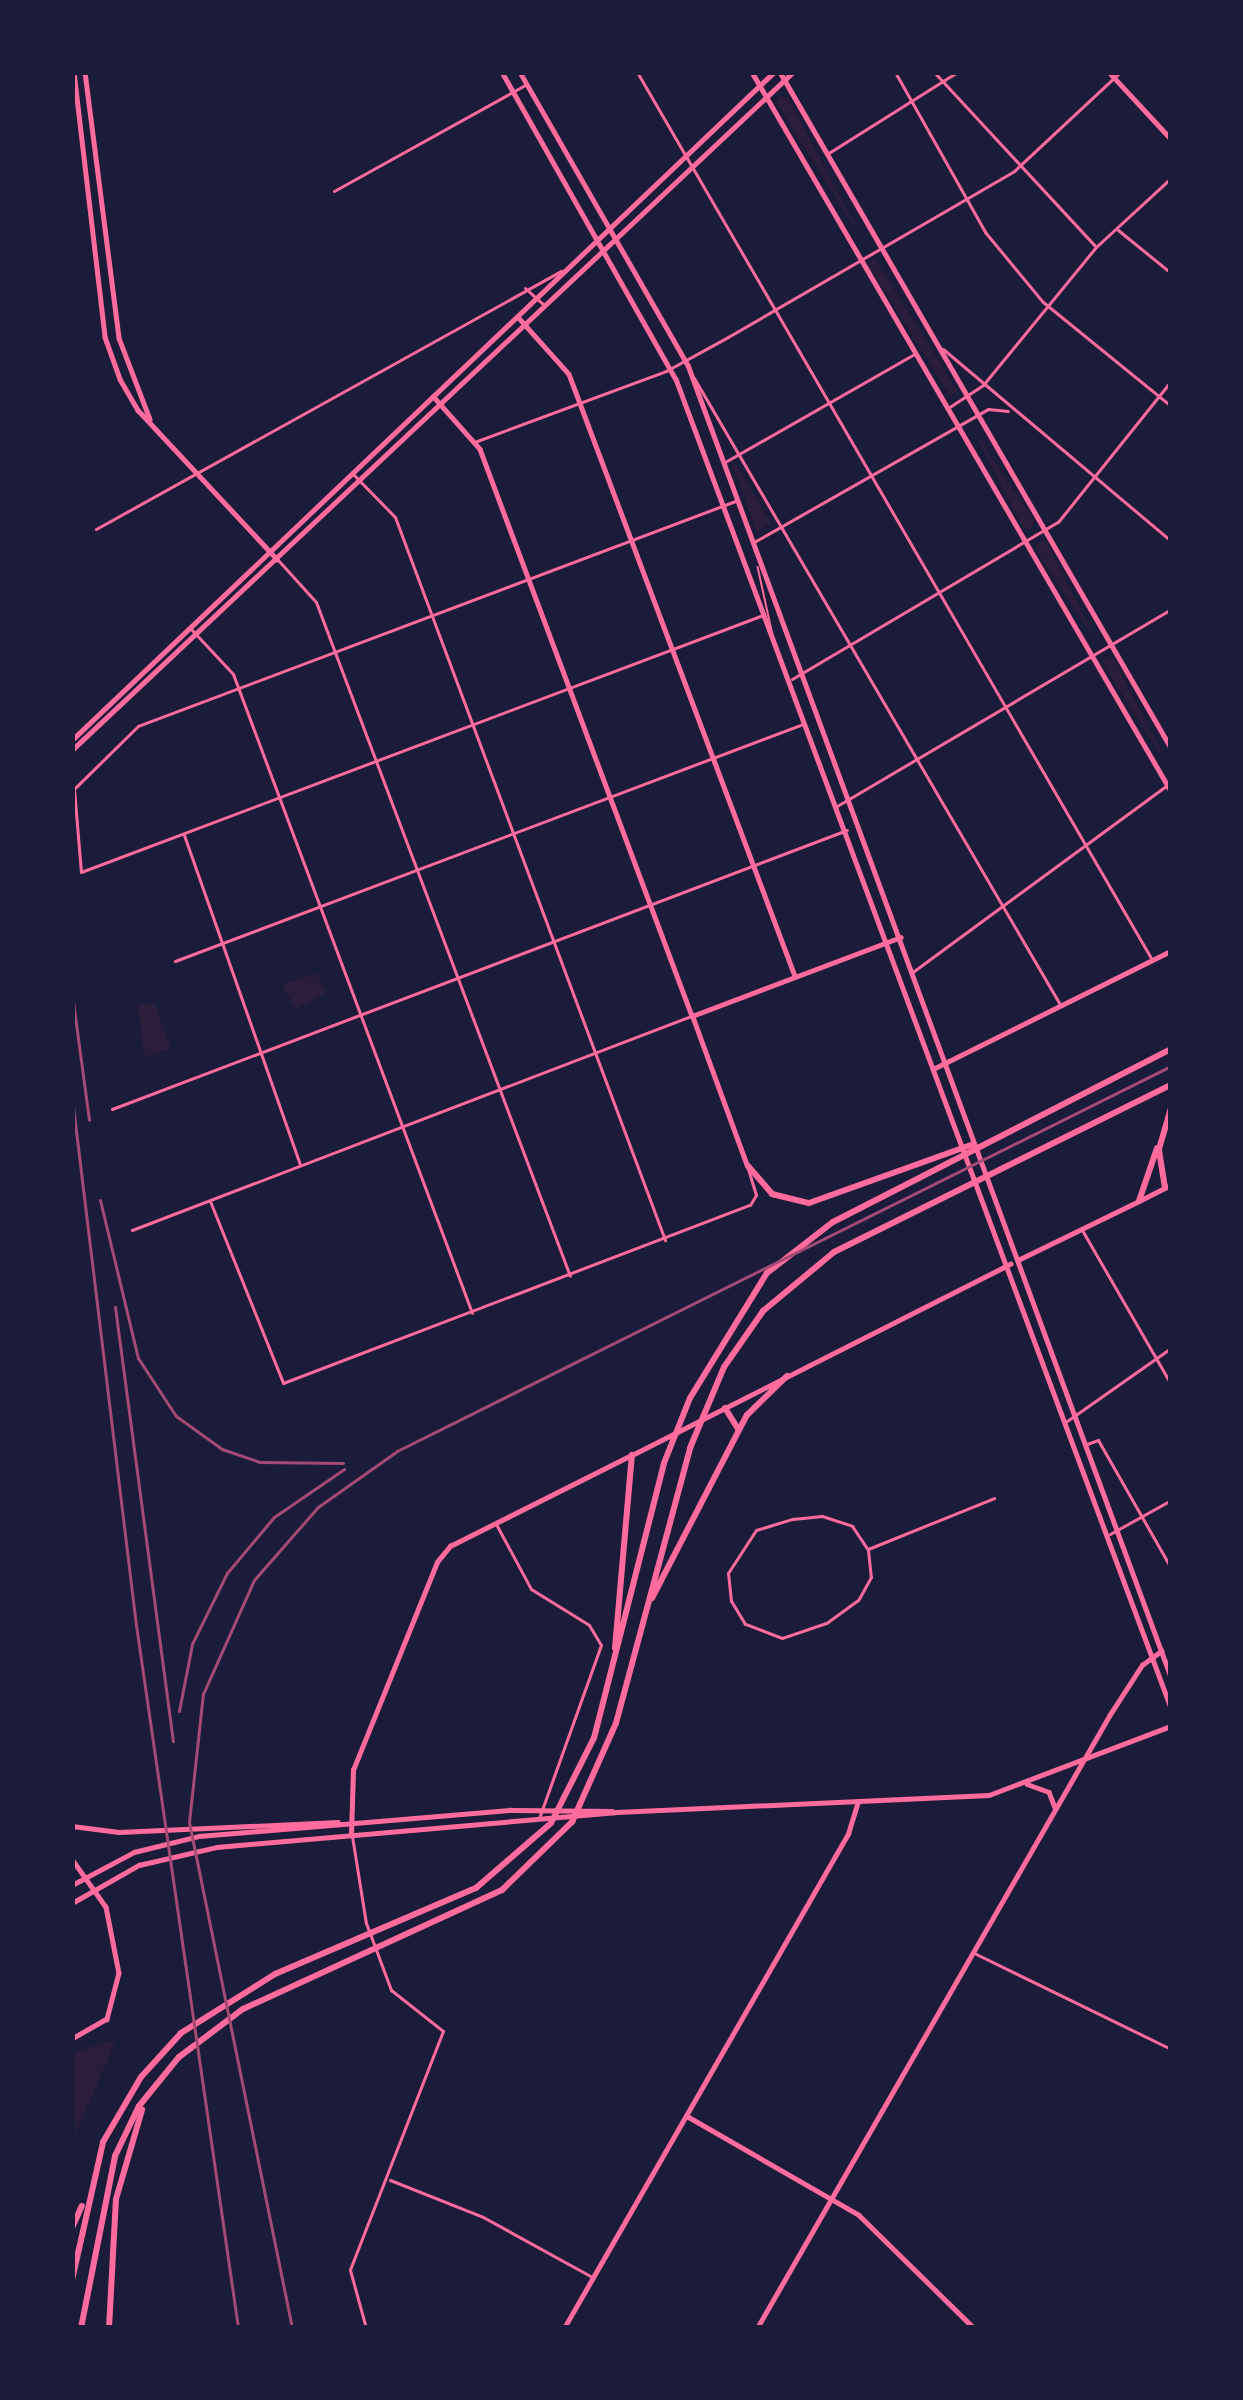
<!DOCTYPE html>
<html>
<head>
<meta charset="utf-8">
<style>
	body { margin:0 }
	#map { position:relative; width:1243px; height:2400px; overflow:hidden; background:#1b1b3a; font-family:Raleway,sans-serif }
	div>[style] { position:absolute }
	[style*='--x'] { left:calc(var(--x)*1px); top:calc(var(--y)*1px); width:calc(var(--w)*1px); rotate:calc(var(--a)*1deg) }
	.green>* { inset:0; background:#2a1e3b; transform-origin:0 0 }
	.service>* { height:1.5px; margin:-0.75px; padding:0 0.75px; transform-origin:0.75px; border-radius:0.75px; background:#ff6b9d }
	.minor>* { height:3px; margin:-1.5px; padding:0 1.5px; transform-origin:1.5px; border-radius:1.5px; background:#ff6b9d }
	.tertiary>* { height:4.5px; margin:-2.25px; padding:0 2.25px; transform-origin:2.25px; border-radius:2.25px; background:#ff6b9d }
	.secondary>* { height:4.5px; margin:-2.25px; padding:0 2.25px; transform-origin:2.25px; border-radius:2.25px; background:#ff6b9d }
	.primary>* { height:4.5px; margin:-2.25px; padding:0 2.25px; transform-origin:2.25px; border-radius:2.25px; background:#ff6b9d }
	.motorway>* { height:6px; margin:-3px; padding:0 3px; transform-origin:3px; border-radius:3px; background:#ff6b9d }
	.rail>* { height:3px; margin:-1.5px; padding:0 1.5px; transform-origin:1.5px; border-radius:1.5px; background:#a44b75 }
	span { translate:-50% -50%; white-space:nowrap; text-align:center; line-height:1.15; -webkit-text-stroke:9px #1b1b3a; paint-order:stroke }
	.frame { position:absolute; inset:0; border:75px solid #1b1b3a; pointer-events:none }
</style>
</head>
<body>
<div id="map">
	<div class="green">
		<div style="clip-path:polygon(780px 96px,788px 98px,867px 247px,777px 104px)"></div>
		<div style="left:875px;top:259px;width:156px;height:9px;rotate:58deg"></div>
		<div style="clip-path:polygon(971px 426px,1034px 521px,1031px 529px,1023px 528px)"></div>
		<div style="clip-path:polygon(736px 464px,771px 523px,757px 532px,733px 466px)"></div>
		<div style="clip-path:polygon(1038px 541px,1046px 542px,1099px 645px,1035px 549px)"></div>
		<div style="clip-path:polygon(1106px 658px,1114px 659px,1170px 769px,1103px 665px)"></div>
		<div style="clip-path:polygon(316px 973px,327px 992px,296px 1009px,282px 985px)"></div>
		<div style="clip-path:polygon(154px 1003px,171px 1048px,144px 1057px,138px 1005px)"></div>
		<div style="clip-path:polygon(105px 2042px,115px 2043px,72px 2142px,72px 2054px)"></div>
	</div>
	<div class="service">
		<div style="--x:758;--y:567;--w:70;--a:77.6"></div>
	</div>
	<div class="minor">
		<div style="--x:637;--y:72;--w:1024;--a:59.88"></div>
		<div style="--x:895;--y:72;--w:184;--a:60.6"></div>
		<div style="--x:985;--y:232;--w:91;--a:50.4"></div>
		<div style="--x:1043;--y:302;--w:165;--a:39.1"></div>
		<div style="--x:934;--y:72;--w:238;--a:47.2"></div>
		<div style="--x:827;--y:154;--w:154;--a:-32.2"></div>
		<div style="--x:334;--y:191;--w:218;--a:-29"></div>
		<div style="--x:1118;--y:230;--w:68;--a:39.1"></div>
		<div style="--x:525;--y:288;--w:25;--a:42"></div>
		<div style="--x:943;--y:349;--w:298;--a:40.1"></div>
		<div style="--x:694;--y:378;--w:727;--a:59.7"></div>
		<div style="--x:948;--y:408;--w:42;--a:-33.3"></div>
		<div style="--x:983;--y:385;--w:178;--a:-50.7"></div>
		<div style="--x:1096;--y:247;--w:102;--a:-42.6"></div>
		<div style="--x:477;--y:441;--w:202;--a:-20.3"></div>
		<div style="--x:666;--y:371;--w:71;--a:-28.7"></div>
		<div style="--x:728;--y:337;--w:331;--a:-30.1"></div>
		<div style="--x:1014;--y:171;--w:145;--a:-43"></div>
		<div style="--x:725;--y:462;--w:218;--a:-29.7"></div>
		<div style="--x:353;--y:474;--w:60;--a:45.7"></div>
		<div style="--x:395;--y:517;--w:772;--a:69.52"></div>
		<div style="--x:738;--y:500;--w:641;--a:159.36"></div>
		<div style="--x:138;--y:726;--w:90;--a:135.5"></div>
		<div style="--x:74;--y:789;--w:83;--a:85.2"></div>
		<div style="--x:81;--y:872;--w:729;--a:-20.65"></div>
		<div style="--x:96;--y:529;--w:532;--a:-29.02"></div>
		<div style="--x:754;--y:542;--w:269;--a:-29.6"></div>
		<div style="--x:988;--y:409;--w:20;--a:6"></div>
		<div style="--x:278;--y:560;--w:57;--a:47.9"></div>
		<div style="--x:316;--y:602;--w:720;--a:69.35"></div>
		<div style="--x:191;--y:629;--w:62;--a:47"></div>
		<div style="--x:233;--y:674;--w:682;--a:69.49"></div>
		<div style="--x:792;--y:679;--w:309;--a:-30.6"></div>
		<div style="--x:1058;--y:522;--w:181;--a:-51.3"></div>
		<div style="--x:837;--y:806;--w:388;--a:-30.5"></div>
		<div style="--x:184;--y:835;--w:350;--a:70.6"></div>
		<div style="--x:175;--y:961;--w:671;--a:-20.68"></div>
		<div style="--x:914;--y:971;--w:313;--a:-36.3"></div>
		<div style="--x:112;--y:1109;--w:786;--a:-20.79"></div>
		<div style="--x:210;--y:1201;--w:196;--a:68.1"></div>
		<div style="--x:283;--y:1383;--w:500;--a:-20.9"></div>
		<div style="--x:750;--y:1205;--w:12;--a:-59"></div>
		<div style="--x:756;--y:1195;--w:27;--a:-107"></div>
		<div style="--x:132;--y:1230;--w:599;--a:-20.95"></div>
		<div style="--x:1082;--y:1230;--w:178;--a:60"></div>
		<div style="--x:1067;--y:1421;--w:127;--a:-35.1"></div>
		<div style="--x:1087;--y:1444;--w:12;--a:-20"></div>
		<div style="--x:1098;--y:1440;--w:147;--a:60.3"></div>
		<div style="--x:793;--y:1519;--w:29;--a:-6"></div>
		<div style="--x:822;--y:1516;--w:32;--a:18"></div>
		<div style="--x:852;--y:1526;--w:29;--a:56"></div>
		<div style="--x:868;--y:1550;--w:27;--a:84"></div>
		<div style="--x:871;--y:1577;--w:26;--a:119"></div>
		<div style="--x:858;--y:1600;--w:39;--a:144"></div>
		<div style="--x:826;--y:1623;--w:46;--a:161.2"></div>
		<div style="--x:782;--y:1638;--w:40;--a:-159"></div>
		<div style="--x:745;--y:1624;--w:27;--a:-121"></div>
		<div style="--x:731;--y:1601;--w:28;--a:-96"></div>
		<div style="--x:728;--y:1573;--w:51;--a:-56.9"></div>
		<div style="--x:756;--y:1530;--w:39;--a:-17"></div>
		<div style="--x:496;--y:1524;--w:74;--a:61.7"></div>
		<div style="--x:531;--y:1589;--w:68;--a:31.8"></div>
		<div style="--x:589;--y:1625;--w:23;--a:59"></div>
		<div style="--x:601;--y:1645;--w:184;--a:109.7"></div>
		<div style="--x:1110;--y:1534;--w:70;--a:-29.1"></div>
		<div style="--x:868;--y:1549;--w:136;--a:-22"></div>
		<div style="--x:352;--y:1836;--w:88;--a:80.9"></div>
		<div style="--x:366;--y:1923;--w:72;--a:69.5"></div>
		<div style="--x:391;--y:1990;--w:66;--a:38.3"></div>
		<div style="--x:443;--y:2031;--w:256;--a:111.3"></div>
		<div style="--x:350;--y:2270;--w:60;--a:74.6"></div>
		<div style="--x:974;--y:1953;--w:219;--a:26"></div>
		<div style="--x:390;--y:2180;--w:100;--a:21.7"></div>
		<div style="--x:483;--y:2217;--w:124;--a:28.8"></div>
	</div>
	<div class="tertiary">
		<div style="--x:74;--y:72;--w:267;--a:83.3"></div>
		<div style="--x:105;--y:337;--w:45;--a:70.3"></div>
		<div style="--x:120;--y:379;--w:36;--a:60"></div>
		<div style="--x:138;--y:410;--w:204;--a:47"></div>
		<div style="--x:85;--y:72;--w:268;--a:82.7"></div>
		<div style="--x:119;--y:338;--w:87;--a:69.1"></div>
		<div style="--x:752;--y:72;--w:832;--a:59.77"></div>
		<div style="--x:780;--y:72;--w:781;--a:59.95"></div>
		<div style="--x:518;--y:317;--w:76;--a:48.2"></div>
		<div style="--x:569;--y:374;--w:643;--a:69.42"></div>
		<div style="--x:433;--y:396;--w:71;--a:48.4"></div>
		<div style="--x:480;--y:449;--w:605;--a:69.5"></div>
		<div style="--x:935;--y:1068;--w:263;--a:-26.4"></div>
		<div style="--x:1139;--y:1201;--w:36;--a:-27"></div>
		<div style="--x:351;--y:1834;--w:64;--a:-88.2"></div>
		<div style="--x:353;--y:1770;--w:224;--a:-68"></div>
		<div style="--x:437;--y:1562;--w:21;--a:-51"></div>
		<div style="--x:450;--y:1546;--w:203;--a:-26.6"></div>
		<div style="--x:687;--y:2116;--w:198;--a:29.9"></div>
		<div style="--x:859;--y:2215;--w:161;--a:44.5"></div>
		<div style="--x:564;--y:2328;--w:570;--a:-60.11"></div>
		<div style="--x:848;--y:1834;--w:34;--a:-73"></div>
		<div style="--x:757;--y:2328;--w:706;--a:-60.09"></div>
		<div style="--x:1109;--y:1716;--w:61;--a:-57.1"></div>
		<div style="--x:1142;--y:1665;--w:24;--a:-36"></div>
	</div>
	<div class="secondary">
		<div style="--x:1109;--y:72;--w:91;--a:47.2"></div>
		<div style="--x:72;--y:1826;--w:47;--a:7.3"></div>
		<div style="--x:119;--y:1832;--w:219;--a:-2.6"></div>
		<div style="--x:72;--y:1859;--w:59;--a:54.7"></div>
		<div style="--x:106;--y:1907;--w:67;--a:78.9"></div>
		<div style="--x:119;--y:1973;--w:48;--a:104.6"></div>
		<div style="--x:107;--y:2019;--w:40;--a:150.3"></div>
	</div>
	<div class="primary">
		<div style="--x:502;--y:72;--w:353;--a:60.5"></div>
		<div style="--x:676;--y:379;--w:1418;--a:69.57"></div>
		<div style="--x:520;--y:72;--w:338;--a:60.2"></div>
		<div style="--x:688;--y:365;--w:1398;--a:69.79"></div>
		<div style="--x:72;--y:740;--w:969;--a:-43.58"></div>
		<div style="--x:72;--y:750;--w:990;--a:-43.24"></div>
		<div style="--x:747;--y:1166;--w:160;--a:-110.1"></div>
		<div style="--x:692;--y:1016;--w:223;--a:-20.7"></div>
		<div style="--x:1020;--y:1259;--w:132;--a:-26"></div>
		<div style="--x:632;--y:1455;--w:424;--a:-26.8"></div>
		<div style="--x:1027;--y:1784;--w:23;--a:20"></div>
		<div style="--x:1049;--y:1792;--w:17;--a:69"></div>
		<div style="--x:72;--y:1885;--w:70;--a:-28"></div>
		<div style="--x:134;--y:1852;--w:67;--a:-13.8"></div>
		<div style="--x:199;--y:1836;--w:313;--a:-4.8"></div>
		<div style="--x:511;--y:1810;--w:101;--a:0.6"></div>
		<div style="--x:72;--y:1903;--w:77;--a:-29.6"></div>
		<div style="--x:139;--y:1865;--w:80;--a:-13"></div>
		<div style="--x:217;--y:1847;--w:402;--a:-5"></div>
		<div style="--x:617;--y:1812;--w:372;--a:-2.6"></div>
		<div style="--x:989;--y:1795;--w:195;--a:-20.8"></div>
	</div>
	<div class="motorway">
		<div style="--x:748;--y:1166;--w:37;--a:49"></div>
		<div style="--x:772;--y:1194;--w:38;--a:14"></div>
		<div style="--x:809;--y:1203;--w:172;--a:-19.7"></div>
		<div style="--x:1165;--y:1188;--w:39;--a:-99"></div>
		<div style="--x:1159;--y:1149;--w:43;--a:-73.7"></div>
		<div style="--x:1139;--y:1201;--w:56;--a:-71.2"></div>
		<div style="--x:725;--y:1408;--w:25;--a:58"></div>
		<div style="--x:652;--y:1598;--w:206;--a:-62.6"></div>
		<div style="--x:747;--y:1415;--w:56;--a:-44.3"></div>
		<div style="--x:615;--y:1648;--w:194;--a:-85"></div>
		<div style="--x:72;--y:2228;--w:24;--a:-66"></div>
		<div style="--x:72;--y:2280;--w:141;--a:-77.3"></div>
		<div style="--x:103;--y:2142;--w:75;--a:-59.7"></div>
		<div style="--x:141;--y:2077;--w:59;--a:-47.7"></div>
		<div style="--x:181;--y:2033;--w:111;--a:-32.1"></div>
		<div style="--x:275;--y:1974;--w:219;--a:-23.2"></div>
		<div style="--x:476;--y:1888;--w:99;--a:-40.9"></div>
		<div style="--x:551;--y:1823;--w:95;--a:-63.2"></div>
		<div style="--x:594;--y:1738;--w:284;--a:-75.7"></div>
		<div style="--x:664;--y:1463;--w:70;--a:-68.2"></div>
		<div style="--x:690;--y:1398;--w:147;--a:-58.4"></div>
		<div style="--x:767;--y:1273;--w:83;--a:-37.7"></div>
		<div style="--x:833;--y:1222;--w:380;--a:-27.1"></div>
		<div style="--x:81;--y:2328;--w:175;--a:-78.8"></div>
		<div style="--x:115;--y:2156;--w:55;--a:-64.4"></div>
		<div style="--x:139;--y:2106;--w:63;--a:-50.8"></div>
		<div style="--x:179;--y:2057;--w:80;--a:-36.9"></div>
		<div style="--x:243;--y:2009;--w:285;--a:-24.7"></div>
		<div style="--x:502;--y:1890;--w:98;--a:-44.2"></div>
		<div style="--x:572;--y:1822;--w:108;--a:-66"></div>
		<div style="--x:616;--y:1723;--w:285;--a:-74.9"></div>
		<div style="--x:690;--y:1448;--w:88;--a:-67.2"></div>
		<div style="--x:724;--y:1367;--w:68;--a:-55.1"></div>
		<div style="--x:763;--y:1311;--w:92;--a:-39.7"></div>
		<div style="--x:834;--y:1252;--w:376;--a:-26.4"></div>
		<div style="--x:109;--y:2328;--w:129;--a:-86.9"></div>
		<div style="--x:116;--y:2199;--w:93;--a:-73.7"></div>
	</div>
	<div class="rail">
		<div style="--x:72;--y:994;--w:127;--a:82.3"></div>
		<div style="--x:72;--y:1098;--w:531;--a:83.08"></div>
		<div style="--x:136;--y:1625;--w:710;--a:81.74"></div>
		<div style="--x:100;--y:1200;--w:163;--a:76.5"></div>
		<div style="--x:138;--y:1358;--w:69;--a:56.8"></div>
		<div style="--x:176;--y:1416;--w:57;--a:35.7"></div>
		<div style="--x:222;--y:1449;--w:39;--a:19"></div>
		<div style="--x:259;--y:1462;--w:84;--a:0.7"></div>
		<div style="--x:115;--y:1307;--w:438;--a:82.4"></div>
		<div style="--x:179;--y:1711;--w:68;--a:-79"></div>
		<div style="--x:192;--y:1644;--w:79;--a:-63.8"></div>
		<div style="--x:227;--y:1573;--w:73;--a:-50"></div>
		<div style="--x:274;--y:1517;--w:85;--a:-34.4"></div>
		<div style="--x:292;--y:2328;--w:516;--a:-101.51"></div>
		<div style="--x:189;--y:1822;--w:129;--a:-83.8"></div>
		<div style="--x:203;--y:1694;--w:125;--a:-65.9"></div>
		<div style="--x:254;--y:1580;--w:97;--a:-48.8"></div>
		<div style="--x:318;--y:1507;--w:97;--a:-35.3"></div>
		<div style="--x:397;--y:1451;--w:864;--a:-26.45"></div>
	</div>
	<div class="frame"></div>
</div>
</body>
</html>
